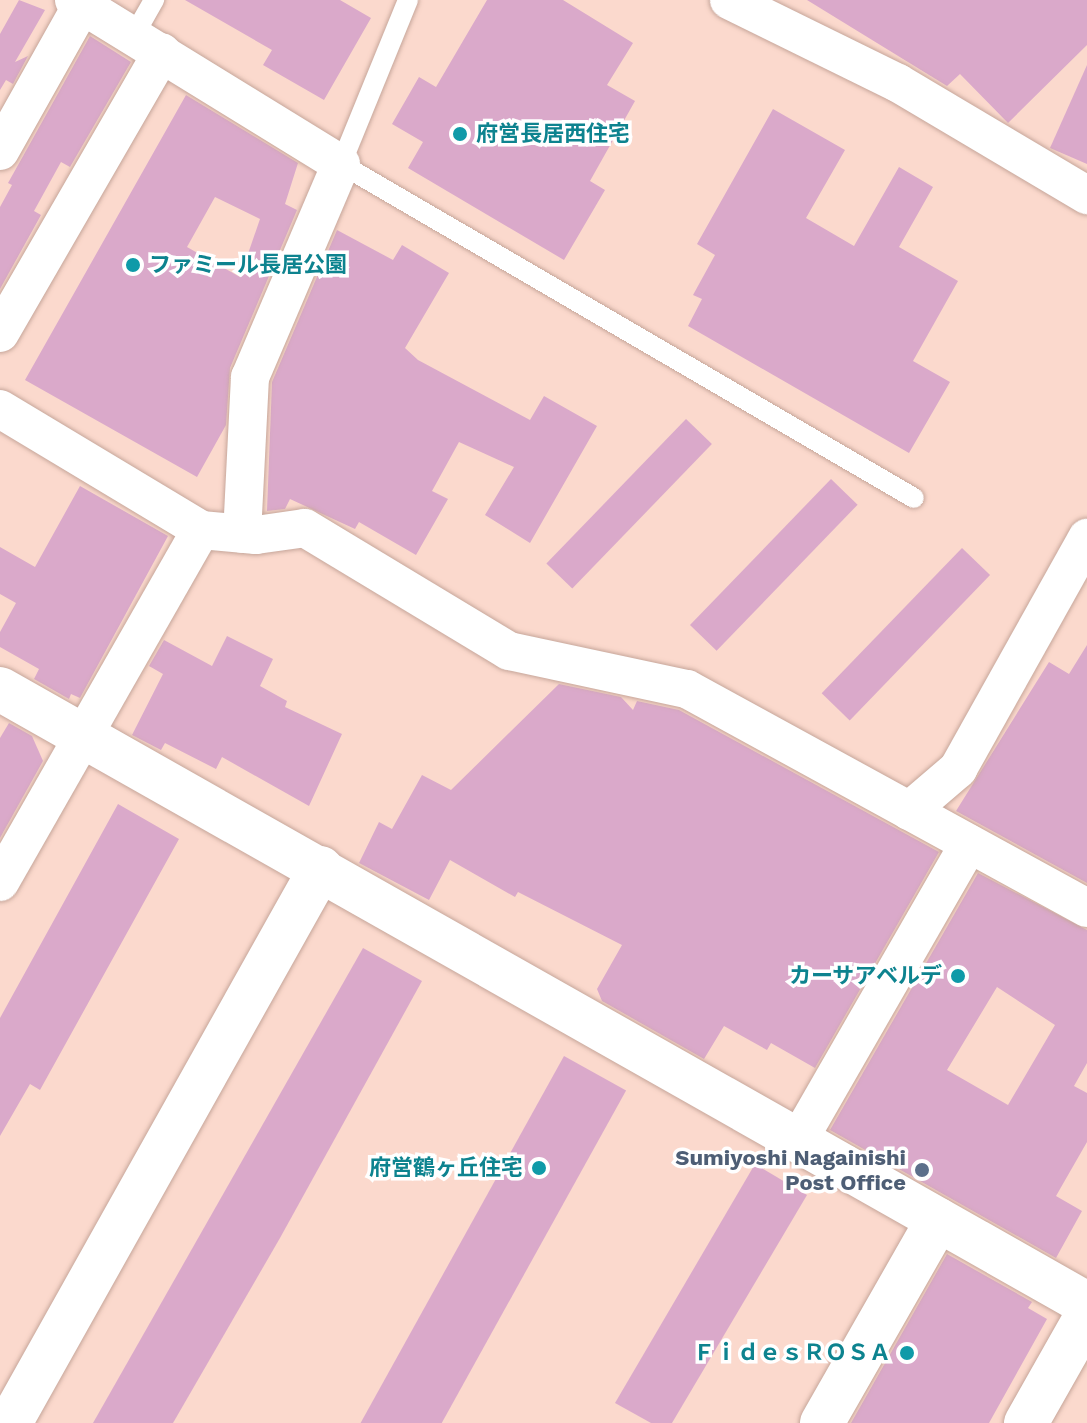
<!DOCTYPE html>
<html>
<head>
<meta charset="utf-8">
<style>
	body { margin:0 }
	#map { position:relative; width:1087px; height:1423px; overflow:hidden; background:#fbd9cd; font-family:"Work Sans","Noto Sans JP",sans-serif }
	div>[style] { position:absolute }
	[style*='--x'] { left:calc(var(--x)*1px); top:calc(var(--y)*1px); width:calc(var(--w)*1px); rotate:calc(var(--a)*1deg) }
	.building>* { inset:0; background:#daa9ca; transform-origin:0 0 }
	.roads { filter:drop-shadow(0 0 2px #c6a69a) drop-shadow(0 0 2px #c6a69a) }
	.lane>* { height:20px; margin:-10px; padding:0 10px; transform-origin:10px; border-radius:10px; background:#fff }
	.street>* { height:38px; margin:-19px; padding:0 19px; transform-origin:19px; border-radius:19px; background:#fff }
	.secondary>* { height:44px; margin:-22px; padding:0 22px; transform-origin:22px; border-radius:22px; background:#fff }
	.dots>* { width:22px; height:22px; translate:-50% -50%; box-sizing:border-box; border:4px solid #fff; border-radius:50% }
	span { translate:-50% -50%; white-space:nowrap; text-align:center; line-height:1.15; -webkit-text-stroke:7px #fff; paint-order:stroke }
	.culture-label { font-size:22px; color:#0d838f; font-weight:700 }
	.left { translate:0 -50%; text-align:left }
	.right { translate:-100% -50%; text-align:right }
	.service-label { font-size:22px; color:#4e5e75; font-weight:700 }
</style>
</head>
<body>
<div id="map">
	<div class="building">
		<div style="clip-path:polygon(19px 0,45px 10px,15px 62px,28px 56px,13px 84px,6px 80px,0 90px,0 34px)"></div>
		<div style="clip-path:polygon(185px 0,340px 0,371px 18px,324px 100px,263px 65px,272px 50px)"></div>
		<div style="clip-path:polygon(487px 0,563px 0,633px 43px,607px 85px,635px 101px,590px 181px,605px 190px,564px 260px,408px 168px,423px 142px,392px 124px,419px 77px,436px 87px)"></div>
		<div style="clip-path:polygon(807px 0,1087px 0,1087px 45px,1008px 123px,960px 74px,947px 86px)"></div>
		<div style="clip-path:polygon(90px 36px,131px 62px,70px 167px,61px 162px,34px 211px,41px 215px,0 289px,0 207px,12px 185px,8px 183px)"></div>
		<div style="clip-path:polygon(1087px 65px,1087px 164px,1050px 148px)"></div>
		<div style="clip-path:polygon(evenodd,186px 95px,298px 163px,285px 204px,297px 210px,230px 368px,226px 425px,197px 477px,25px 380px,186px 95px,215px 197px,260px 219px,240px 277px,187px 247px,215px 197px)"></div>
		<div style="clip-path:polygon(773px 109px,845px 150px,806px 218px,854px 246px,899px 167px,933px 187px,899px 247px,958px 281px,913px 361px,950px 382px,909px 453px,688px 326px,702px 299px,693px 295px,715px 255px,697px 244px)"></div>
		<div style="clip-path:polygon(337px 230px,393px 260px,402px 245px,449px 273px,405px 348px,418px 360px,530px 420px,544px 396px,597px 426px,530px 543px,485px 515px,514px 467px,459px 442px,432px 491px,448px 499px,416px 555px,359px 522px,355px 529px,290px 499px,285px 509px,267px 511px,272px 382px)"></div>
		<div style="left:686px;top:419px;width:36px;height:201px;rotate:44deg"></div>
		<div style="left:831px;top:479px;width:37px;height:203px;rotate:44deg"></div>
		<div style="clip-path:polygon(80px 486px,168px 536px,80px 698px,71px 694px,69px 699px,34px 679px,39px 669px,0 647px,0 632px,16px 603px,0 594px,0 547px,35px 567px)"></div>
		<div style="left:962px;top:548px;width:39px;height:202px;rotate:44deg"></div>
		<div style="clip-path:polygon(227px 636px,273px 659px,260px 686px,287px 701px,285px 707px,342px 734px,309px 806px,222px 757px,216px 769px,165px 743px,161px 750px,132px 735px,163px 674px,149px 666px,164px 640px,212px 666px)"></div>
		<div style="clip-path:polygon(1087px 645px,1087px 883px,956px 811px,1049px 662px,1069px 674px)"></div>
		<div style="clip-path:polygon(559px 684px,621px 697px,633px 710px,637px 701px,679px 710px,939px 852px,815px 1068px,771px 1043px,767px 1050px,724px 1026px,704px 1059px,602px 1001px,597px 989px,622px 945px,518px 892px,515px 897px,450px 860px,429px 900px,359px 863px,379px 822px,392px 829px,422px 775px,451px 790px)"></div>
		<div style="clip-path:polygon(9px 723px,32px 736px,43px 761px,0 838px,0 738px)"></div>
		<div style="clip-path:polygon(118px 804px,179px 839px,40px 1090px,30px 1084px,0 1136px,0 1018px)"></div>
		<div style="clip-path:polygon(evenodd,978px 873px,1087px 930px,1087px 1063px,1074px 1086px,1087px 1093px,1087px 1142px,1056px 1196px,1082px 1211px,1056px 1258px,830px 1130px,978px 873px,997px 987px,1055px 1025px,1008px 1105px,947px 1070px,997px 987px)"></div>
		<div style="clip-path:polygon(363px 948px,422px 981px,280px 1238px,173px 1423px,93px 1423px)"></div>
		<div style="left:564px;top:1056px;width:71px;height:425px;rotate:29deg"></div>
		<div style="clip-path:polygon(755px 1164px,807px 1195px,672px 1423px,651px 1423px,615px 1403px)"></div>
		<div style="clip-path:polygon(947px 1254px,1032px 1302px,1028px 1308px,1047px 1319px,989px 1423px,851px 1423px)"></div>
	</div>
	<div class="roads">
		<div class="lane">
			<div style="--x:408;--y:0;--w:177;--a:112.2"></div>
			<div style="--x:341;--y:164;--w:663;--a:30.24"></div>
			<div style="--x:133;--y:37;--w:43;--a:-60.4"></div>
		</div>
		<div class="street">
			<div style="--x:74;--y:0;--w:313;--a:31.6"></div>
			<div style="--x:341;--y:164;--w:232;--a:113.1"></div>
			<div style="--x:250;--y:377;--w:157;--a:92.9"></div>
			<div style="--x:729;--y:0;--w:188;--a:26.2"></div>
			<div style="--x:898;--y:83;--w:220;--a:30.7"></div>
			<div style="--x:0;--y:151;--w:167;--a:-60.7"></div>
			<div style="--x:0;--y:333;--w:324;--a:-60"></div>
			<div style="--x:0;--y:409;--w:235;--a:31"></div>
			<div style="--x:201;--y:530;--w:55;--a:5.2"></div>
			<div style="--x:256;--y:535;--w:49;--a:-8.1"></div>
			<div style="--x:305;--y:528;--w:238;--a:31.1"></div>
			<div style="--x:509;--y:651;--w:182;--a:12.1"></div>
			<div style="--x:687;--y:689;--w:456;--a:28.7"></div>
			<div style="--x:909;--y:811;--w:65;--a:-40.6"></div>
			<div style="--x:958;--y:769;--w:265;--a:-60.8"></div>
			<div style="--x:0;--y:882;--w:405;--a:-60.3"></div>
			<div style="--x:798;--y:1141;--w:343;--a:-60.1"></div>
		</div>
		<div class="secondary">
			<div style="--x:0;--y:689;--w:1249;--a:29.5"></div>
			<div style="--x:10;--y:1423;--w:636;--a:-60.74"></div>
			<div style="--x:822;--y:1423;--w:234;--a:-60.3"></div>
			<div style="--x:1026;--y:1423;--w:124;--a:-60.5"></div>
		</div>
	</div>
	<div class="dots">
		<div style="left:460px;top:134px;background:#0f9aa8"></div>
		<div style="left:133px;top:265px;background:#0f9aa8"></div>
		<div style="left:958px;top:976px;background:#0f9aa8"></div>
		<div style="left:539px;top:1168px;background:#0f9aa8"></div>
		<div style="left:922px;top:1170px;background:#5c6f8a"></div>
		<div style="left:907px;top:1353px;background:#0f9aa8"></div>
	</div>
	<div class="culture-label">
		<span class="left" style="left:476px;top:134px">府営長居西住宅</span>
		<span class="left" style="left:149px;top:265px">ファミール長居公園</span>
		<span class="right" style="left:942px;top:976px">カーサアベルデ</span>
		<span class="right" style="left:523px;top:1168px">府営鶴ヶ丘住宅</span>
		<span class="right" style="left:891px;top:1353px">ＦｉｄｅｓＲＯＳＡ</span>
	</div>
	<div class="service-label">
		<span class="right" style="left:906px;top:1170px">Sumiyoshi Nagainishi<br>Post Office</span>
	</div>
</div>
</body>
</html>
